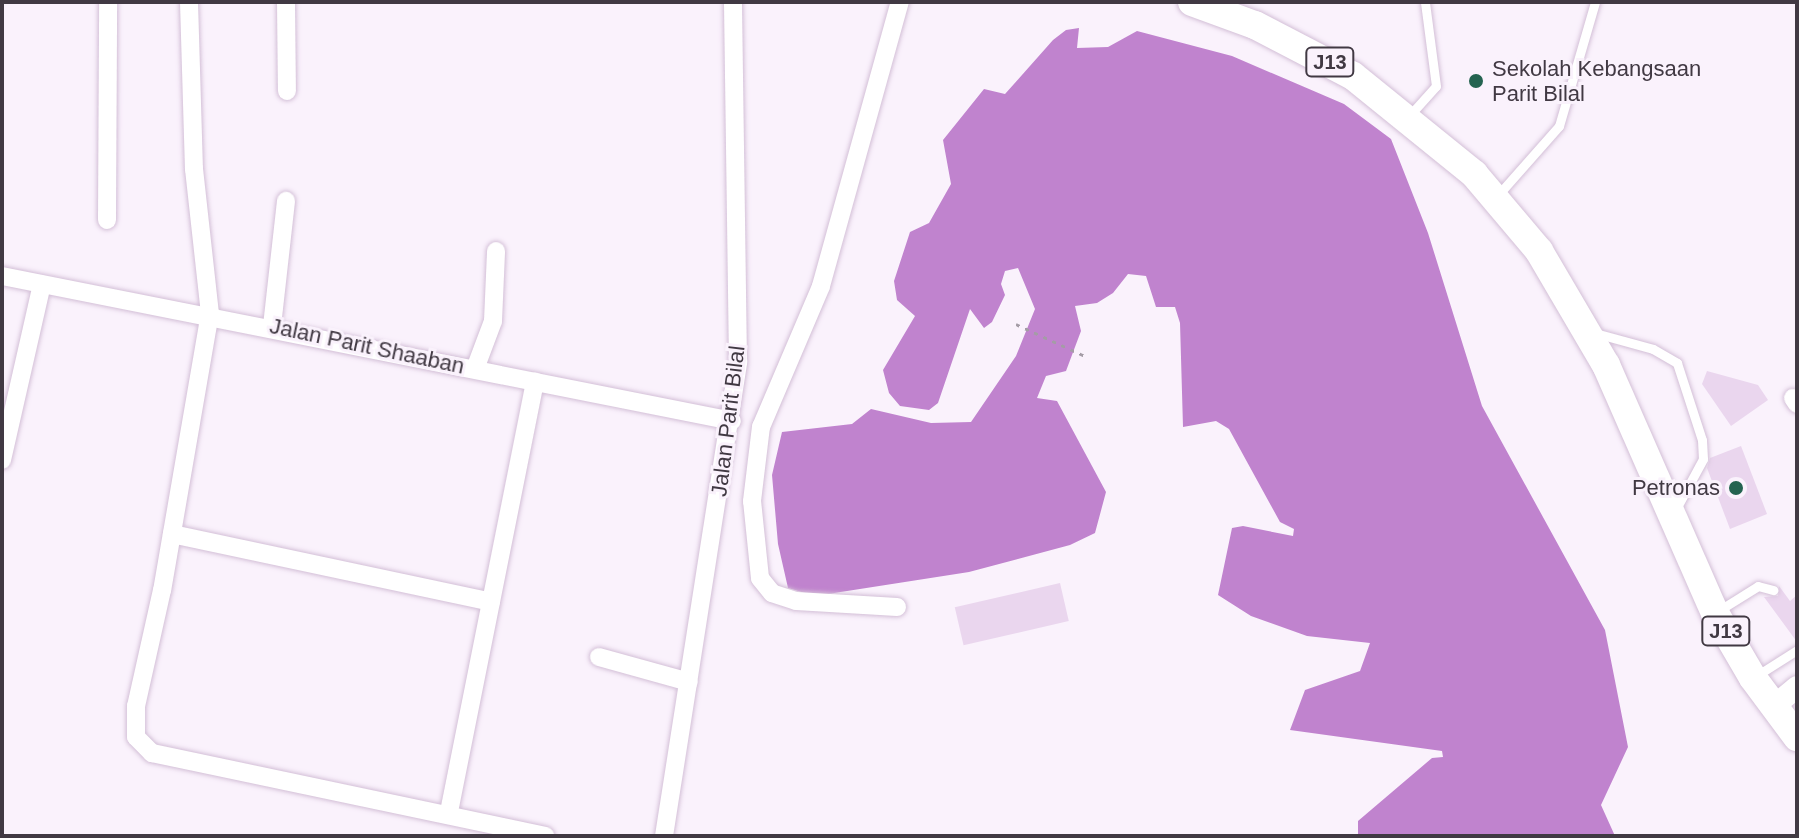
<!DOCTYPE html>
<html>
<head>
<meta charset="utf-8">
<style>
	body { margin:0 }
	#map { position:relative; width:1799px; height:838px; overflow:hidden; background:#faf2fc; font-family:Helvetica,sans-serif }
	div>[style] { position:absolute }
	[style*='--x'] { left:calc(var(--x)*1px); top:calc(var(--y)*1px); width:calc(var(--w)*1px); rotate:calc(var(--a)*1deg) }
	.water>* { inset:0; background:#c083ce }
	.building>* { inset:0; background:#ead6ee; transform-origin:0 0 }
	.path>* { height:3px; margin-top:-1.5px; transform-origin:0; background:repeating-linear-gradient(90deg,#a49ca6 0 4px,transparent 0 10px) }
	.roads { filter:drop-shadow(0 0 2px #d3bfd7) drop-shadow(0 0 2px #d3bfd7) }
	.service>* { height:9px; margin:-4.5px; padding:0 4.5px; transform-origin:4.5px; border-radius:4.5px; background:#fff }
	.minor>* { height:18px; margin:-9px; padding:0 9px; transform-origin:9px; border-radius:9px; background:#fff }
	.tertiary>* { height:22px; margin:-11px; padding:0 11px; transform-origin:11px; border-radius:11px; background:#fff }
	.primary>* { height:28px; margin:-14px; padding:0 14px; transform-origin:14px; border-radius:14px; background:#fff }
	.dots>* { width:22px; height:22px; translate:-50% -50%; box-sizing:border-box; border:4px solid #faf2fc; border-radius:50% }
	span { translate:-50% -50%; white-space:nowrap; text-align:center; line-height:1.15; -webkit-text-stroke:6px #faf2fc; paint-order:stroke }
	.shield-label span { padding:2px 6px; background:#faf2fc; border:2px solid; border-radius:6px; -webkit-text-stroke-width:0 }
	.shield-label { font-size:20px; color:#413943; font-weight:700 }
	.poi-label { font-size:22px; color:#413943 }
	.left { translate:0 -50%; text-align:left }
	.right { translate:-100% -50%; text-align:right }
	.street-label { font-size:22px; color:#413943 }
	.frame { position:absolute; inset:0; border:4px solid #413943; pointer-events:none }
</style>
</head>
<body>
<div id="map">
	<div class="water">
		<div style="clip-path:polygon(1079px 28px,1077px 48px,1108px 47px,1137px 31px,1232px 56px,1344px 104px,1391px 139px,1428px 233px,1482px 406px,1605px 630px,1628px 747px,1601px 805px,1615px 836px,1358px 836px,1358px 821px,1432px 758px,1443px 757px,1442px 751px,1290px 730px,1305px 690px,1360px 671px,1370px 643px,1307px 636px,1251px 616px,1218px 595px,1232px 528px,1243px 526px,1293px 536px,1294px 529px,1280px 522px,1229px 429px,1216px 421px,1183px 427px,1180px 323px,1175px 307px,1156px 307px,1146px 276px,1128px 274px,1113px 293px,1097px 303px,1075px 306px,1081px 331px,1066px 371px,1046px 376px,1037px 398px,1057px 401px,1106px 492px,1095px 533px,1070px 545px,969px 572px,815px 596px,788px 588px,778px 544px,772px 475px,782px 432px,852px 424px,871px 409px,931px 423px,971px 422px,1016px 356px,1035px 309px,1018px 268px,1005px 271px,1001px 284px,1005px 295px,992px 322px,984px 328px,970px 309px,938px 403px,929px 410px,900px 406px,889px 393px,883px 370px,915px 316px,897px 300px,894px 281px,910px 232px,929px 223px,951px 184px,943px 140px,984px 89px,1005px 94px,1053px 40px,1066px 30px)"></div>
	</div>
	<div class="building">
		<div style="clip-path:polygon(1707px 371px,1758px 385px,1768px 400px,1731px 426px,1702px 384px)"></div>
		<div style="clip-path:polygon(1741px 446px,1767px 514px,1730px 529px,1707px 468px,1710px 458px)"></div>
		<div style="left:1060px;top:583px;width:39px;height:108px;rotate:77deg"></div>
		<div style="clip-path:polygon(1779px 586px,1790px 601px,1797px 595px,1797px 642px,1764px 597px,1778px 596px)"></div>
	</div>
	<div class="path">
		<div style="--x:1016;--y:324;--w:76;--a:24.9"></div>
	</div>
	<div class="roads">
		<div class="service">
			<div style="--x:1409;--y:116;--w:40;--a:-48"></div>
			<div style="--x:1436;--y:86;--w:85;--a:-97.5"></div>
			<div style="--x:1498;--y:195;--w:92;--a:-48.5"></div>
			<div style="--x:1559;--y:126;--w:129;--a:-73.8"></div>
			<div style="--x:1595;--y:333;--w:60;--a:15.4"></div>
			<div style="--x:1653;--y:349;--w:28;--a:30"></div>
			<div style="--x:1677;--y:363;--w:81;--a:72"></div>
			<div style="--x:1702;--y:440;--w:19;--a:87"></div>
			<div style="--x:1703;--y:459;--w:57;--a:118.4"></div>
			<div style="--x:1718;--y:611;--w:47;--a:-32"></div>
			<div style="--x:1758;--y:586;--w:16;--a:15"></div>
			<div style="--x:1756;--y:676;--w:49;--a:-32.4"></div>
		</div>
		<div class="minor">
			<div style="--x:189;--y:2;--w:167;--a:88.3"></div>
			<div style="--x:194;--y:169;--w:145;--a:83.7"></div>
			<div style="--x:210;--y:313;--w:281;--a:99.8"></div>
			<div style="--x:162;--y:590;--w:119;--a:102.6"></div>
			<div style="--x:136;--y:706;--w:31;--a:90"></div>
			<div style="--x:136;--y:737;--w:23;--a:45"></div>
			<div style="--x:152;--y:753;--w:402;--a:11.9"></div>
			<div style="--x:286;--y:2;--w:89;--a:89.4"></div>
			<div style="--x:107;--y:220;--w:218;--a:-89.7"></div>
			<div style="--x:2;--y:276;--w:744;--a:11.23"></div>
			<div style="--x:272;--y:326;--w:126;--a:-83.6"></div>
			<div style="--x:475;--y:369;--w:51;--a:-69.4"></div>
			<div style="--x:493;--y:321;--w:70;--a:-87.5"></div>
			<div style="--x:1793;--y:398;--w:7;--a:56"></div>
			<div style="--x:2;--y:460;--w:180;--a:-77.2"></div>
			<div style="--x:172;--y:534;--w:326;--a:12"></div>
			<div style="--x:897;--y:607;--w:101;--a:-176.6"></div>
			<div style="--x:796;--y:601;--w:25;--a:-162"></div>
			<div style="--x:772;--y:593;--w:19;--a:-129"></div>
			<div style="--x:760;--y:578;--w:77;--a:-95.9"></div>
			<div style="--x:752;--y:501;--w:75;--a:-83.1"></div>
			<div style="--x:761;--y:427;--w:153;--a:-66.9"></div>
			<div style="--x:821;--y:286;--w:295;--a:-74.5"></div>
			<div style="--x:599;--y:657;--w:93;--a:15.5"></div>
			<div style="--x:449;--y:812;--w:439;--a:-78.7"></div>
			<div style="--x:664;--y:836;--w:480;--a:-81.1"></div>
			<div style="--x:738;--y:362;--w:360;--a:-90.8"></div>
		</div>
		<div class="tertiary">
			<div style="--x:1773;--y:707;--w:31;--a:-40"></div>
		</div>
		<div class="primary">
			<div style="--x:1192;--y:2;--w:67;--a:20.1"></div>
			<div style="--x:1255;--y:25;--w:110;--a:27.5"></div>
			<div style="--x:1353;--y:76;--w:156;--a:39"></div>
			<div style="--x:1474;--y:174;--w:101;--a:49.8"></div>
			<div style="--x:1539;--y:251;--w:132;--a:59.6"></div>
			<div style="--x:1606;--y:365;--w:271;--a:66.3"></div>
			<div style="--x:1715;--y:613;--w:75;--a:59.7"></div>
			<div style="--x:1753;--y:678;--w:74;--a:53.3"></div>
		</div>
	</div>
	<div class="dots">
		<div style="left:1476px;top:81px;background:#246350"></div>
		<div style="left:1736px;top:488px;background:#246350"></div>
	</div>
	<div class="shield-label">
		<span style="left:1330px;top:62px">J13</span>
		<span style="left:1726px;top:631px">J13</span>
	</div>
	<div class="poi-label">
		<span class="left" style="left:1492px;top:81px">Sekolah Kebangsaan<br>Parit Bilal</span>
		<span class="right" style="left:1720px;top:488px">Petronas</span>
	</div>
	<div class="street-label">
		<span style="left:367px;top:346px;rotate:12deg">Jalan Parit Shaaban</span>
		<span style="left:728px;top:421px;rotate:-83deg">Jalan Parit Bilal</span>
	</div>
	<div class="frame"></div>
</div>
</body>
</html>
